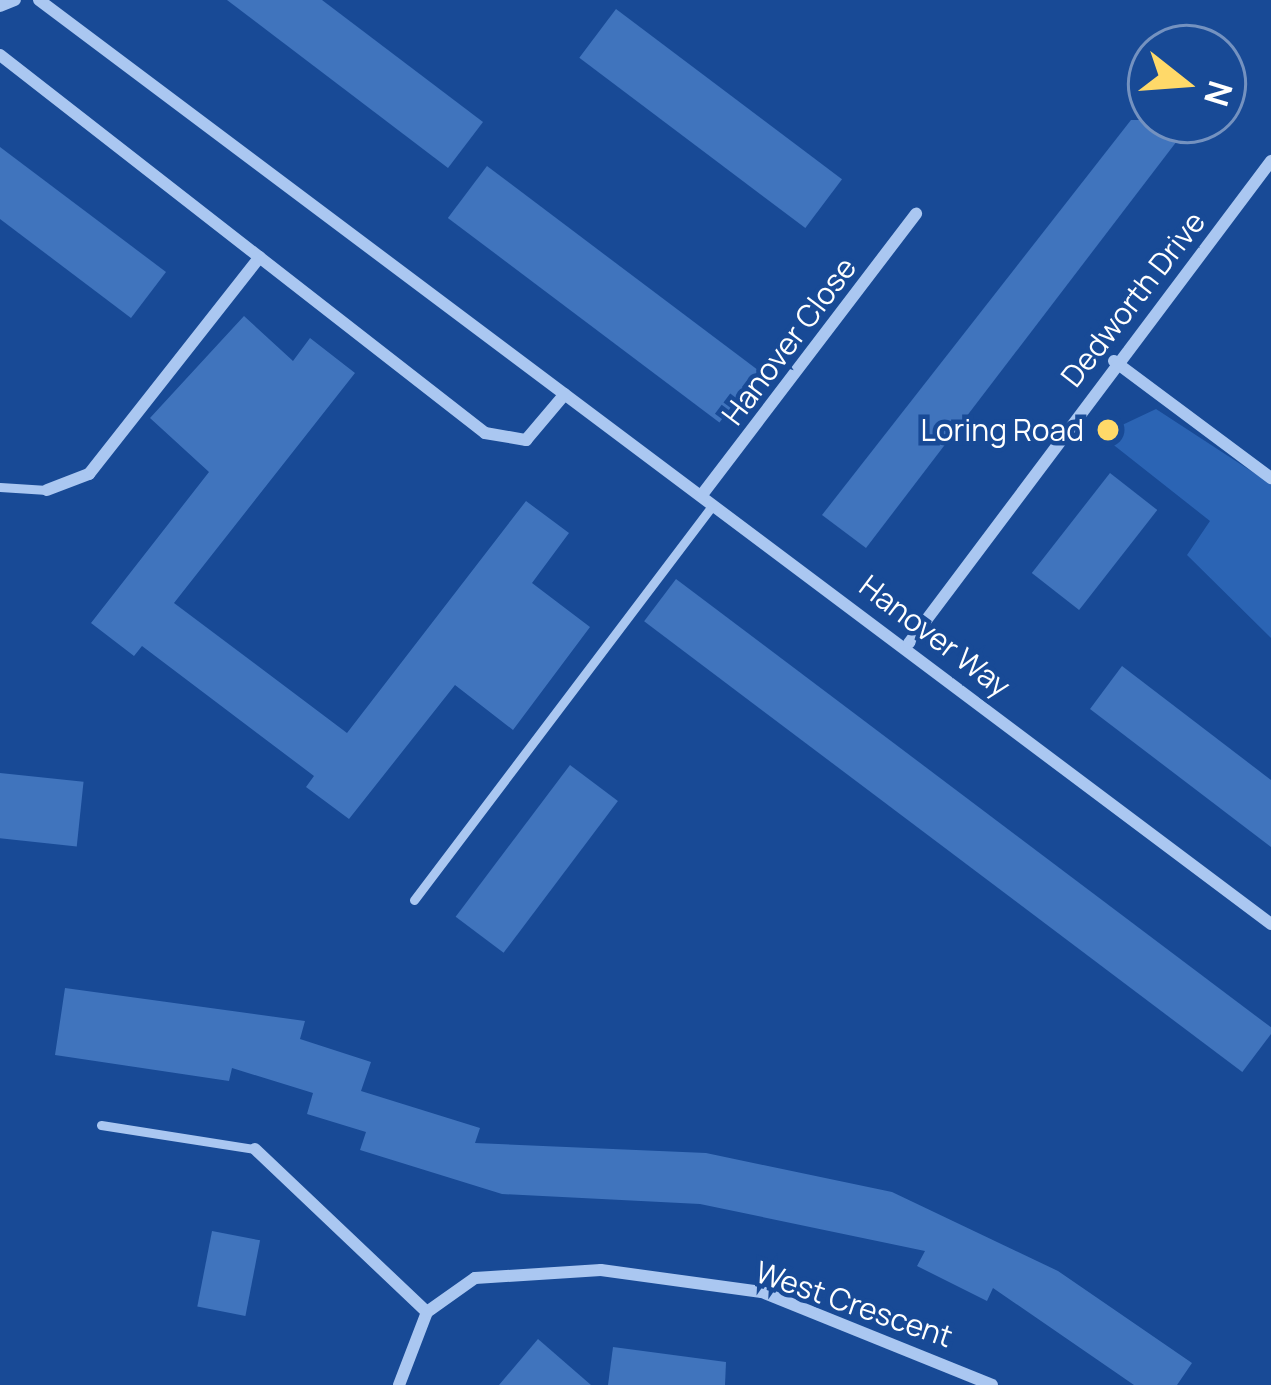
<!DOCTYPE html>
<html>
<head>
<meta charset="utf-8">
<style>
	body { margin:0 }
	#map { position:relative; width:1271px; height:1385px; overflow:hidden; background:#184a96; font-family:Manrope,sans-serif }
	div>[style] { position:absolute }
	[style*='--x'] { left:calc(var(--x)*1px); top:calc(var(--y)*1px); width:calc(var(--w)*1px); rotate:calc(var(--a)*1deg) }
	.green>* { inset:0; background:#2b64b4 }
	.building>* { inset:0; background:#4074bd; transform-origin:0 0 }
	.lane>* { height:9px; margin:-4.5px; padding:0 4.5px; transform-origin:4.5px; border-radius:4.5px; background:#aac7f1 }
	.street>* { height:12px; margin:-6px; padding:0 6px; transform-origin:6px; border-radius:6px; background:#aac7f1 }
	.dots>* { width:33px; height:33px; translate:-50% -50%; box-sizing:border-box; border:6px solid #184a96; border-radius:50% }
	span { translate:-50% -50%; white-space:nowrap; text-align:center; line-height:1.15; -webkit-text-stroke:9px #184a96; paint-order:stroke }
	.street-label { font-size:30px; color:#fff }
	.poi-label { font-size:30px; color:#fff }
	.right { translate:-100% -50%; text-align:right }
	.north { position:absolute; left:1127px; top:24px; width:120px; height:120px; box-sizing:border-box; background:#184a96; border:3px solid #7492c0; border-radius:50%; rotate:107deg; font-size:33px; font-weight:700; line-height:48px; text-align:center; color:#fff }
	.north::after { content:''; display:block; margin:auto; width:42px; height:54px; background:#ffd969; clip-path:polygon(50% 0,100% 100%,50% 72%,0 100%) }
</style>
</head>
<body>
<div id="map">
	<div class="green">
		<div style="clip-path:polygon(1156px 409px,1271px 484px,1271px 638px,1187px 555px,1210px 521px,1101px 435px)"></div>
	</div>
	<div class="building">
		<div style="clip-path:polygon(227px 0,322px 0,483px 122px,448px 168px)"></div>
		<div style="left:616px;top:9px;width:283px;height:61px;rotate:37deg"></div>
		<div style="clip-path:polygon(1131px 120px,1193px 120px,866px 548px,822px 515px)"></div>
		<div style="clip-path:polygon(0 147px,166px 272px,131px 318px,0 219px)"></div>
		<div style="left:487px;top:166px;width:340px;height:65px;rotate:37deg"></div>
		<div style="clip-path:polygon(244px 316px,293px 361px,310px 338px,355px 373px,174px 603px,347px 733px,526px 501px,569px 533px,532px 583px,590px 627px,513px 730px,455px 685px,349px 819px,306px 787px,314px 776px,142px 646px,134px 656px,91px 623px,209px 472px,150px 418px)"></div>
		<div style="left:1110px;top:473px;width:60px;height:127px;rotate:38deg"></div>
		<div style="left:676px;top:579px;width:749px;height:53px;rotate:37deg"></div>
		<div style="clip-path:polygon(1122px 666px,1271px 780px,1271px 847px,1090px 709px)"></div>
		<div style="left:570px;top:765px;width:60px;height:190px;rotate:37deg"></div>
		<div style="left:0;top:773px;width:84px;height:65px;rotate:6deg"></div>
		<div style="clip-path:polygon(65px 988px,305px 1021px,300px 1039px,371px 1062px,361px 1091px,480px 1128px,475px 1143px,706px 1153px,892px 1192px,1058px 1271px,1192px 1363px,1177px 1385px,1134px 1385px,993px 1288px,987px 1301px,917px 1266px,925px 1251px,700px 1204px,502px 1194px,360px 1150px,366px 1132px,307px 1114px,313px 1093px,232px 1068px,229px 1081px,55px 1055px)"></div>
		<div style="left:212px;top:1231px;width:49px;height:77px;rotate:11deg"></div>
		<div style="clip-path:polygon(538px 1339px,591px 1385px,499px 1385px)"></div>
		<div style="clip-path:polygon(613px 1347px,726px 1362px,725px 1385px,608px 1385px)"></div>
	</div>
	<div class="lane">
		<div style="--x:0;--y:487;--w:47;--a:3.7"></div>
		<div style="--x:414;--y:900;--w:495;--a:-52.9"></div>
		<div style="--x:101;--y:1125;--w:156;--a:8.9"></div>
	</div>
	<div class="street">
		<div style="--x:39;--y:0;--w:1540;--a:36.87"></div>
		<div style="--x:0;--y:6;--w:16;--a:-22"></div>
		<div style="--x:0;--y:55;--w:615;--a:37.93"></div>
		<div style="--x:485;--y:433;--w:42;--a:9.7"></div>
		<div style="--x:526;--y:440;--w:60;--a:-49.7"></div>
		<div style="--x:1114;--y:361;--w:196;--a:36.7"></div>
		<div style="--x:47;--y:490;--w:45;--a:-20.9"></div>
		<div style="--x:89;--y:474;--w:276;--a:-51.8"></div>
		<div style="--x:701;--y:496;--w:355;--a:-52.7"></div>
		<div style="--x:909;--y:643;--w:603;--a:-53.09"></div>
		<div style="--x:255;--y:1149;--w:237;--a:43.5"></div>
		<div style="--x:399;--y:1385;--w:78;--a:-69"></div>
		<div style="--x:427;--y:1312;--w:59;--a:-35.3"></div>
		<div style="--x:475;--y:1278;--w:126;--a:-3.6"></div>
		<div style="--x:601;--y:1270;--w:162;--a:7.8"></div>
		<div style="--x:762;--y:1292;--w:248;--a:22"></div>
	</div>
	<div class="dots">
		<div style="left:1108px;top:430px;background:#ffd969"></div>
	</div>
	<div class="street-label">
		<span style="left:1133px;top:299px;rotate:-52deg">Dedworth Drive</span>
		<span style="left:789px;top:341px;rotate:-53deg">Hanover Close</span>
		<span style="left:935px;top:636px;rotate:37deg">Hanover Way</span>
		<span style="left:854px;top:1304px;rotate:19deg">West Crescent</span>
	</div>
	<div class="poi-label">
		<span class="right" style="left:1084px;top:430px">Loring Road</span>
	</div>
	<div class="north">N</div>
</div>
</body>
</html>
